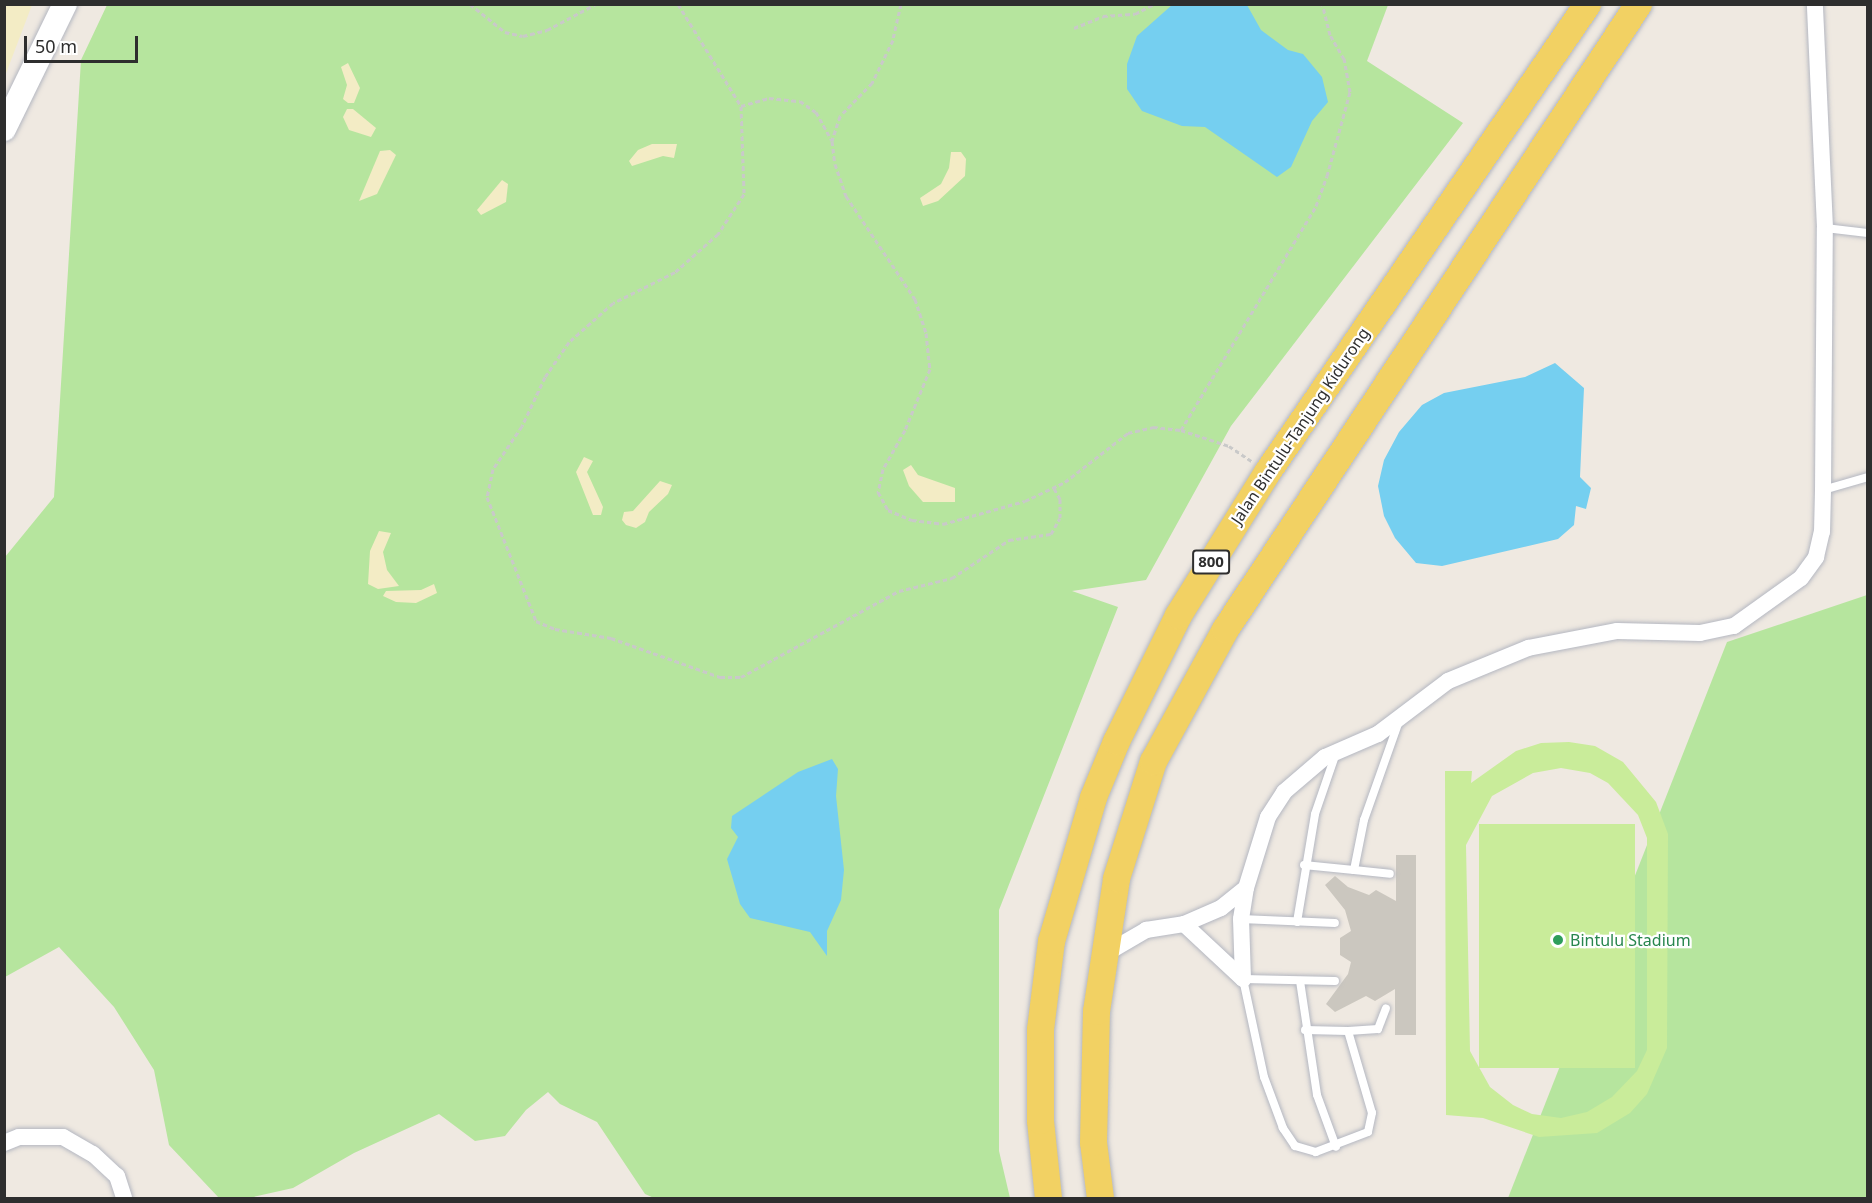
<!DOCTYPE html>
<html>
<head>
<meta charset="utf-8">
<style>
	body { margin:0 }
	#map { position:relative; width:1872px; height:1203px; overflow:hidden; background:#efe9e1; font-family:"Noto Sans",sans-serif }
	div>[style] { position:absolute }
	[style*='--x'] { left:calc(var(--x)*1px); top:calc(var(--y)*1px); width:calc(var(--w)*1px); rotate:calc(var(--a)*1deg) }
	.green>* { inset:0; background:#b6e59e }
	.sand>* { inset:0; background:#f3ecc5 }
	.pitch>* { inset:0; background:#c9ec9a; transform-origin:0 0 }
	.water>* { inset:0; background:#75cff0 }
	.building>* { inset:0; background:#cbc7bf }
	.path>* { height:3px; margin-top:-1.5px; transform-origin:0; background:repeating-linear-gradient(90deg,#c9c9c9 0 4.5px,transparent 0 7.5px) }
	.roads { filter:drop-shadow(0 0 2px #b4b7c1) drop-shadow(0 0 2px #b4b7c1) }
	.lane>* { height:8px; margin:-4px; padding:0 4px; transform-origin:4px; border-radius:4px; background:#fff }
	.street>* { height:16px; margin:-8px; padding:0 8px; transform-origin:8px; border-radius:8px; background:#fff }
	.secondary>* { height:24px; margin:-12px; padding:0 12px; transform-origin:12px; border-radius:12px; background:#fff }
	.primary>* { height:27px; margin:-13.5px; padding:0 13.5px; transform-origin:13.5px; border-radius:13.5px; background:#f2d163 }
	.dots>* { width:16px; height:16px; translate:-50% -50%; box-sizing:border-box; border:3px solid #fff; border-radius:50% }
	span { translate:-50% -50%; white-space:nowrap; text-align:center; line-height:1.15; -webkit-text-stroke:4.5px #fff; paint-order:stroke }
	.shield-label span { padding:2px 4px; background:#fff; border:2px solid; border-radius:4px; -webkit-text-stroke-width:0 }
	.shield-label { font-size:15px; color:#2e2e2e; font-weight:700 }
	.street-label { font-size:16px; color:#2e2e2e }
	.leisure-label { font-size:16px; color:#27864d }
	.left { translate:0 -50%; text-align:left }
	.frame { position:absolute; inset:0; border:6px solid #2e2e2e; pointer-events:none }
	.scale { position:absolute; left:24px; top:36px; width:114px; height:27px; box-sizing:border-box; border:3px solid #2e2e2e; border-top:0; padding-left:8px; font-size:18px; line-height:21px; white-space:nowrap; color:#2e2e2e; -webkit-text-stroke:4px #fff; paint-order:stroke }
</style>
</head>
<body>
<div id="map">
	<div class="green">
		<div style="clip-path:polygon(107px 5px,1388px 5px,1367px 61px,1463px 123px,1231px 426px,1146px 580px,1072px 591px,1118px 607px,999px 910px,999px 1151px,1010px 1198px,654px 1198px,645px 1194px,597px 1122px,560px 1104px,548px 1092px,526px 1110px,505px 1136px,475px 1141px,439px 1114px,354px 1153px,293px 1188px,249px 1198px,219px 1198px,169px 1145px,154px 1070px,114px 1007px,59px 947px,5px 977px,5px 557px,54px 497px,81px 60px)"></div>
		<div style="clip-path:polygon(1867px 595px,1867px 1198px,1508px 1198px,1727px 642px)"></div>
	</div>
	<div class="sand">
		<div style="clip-path:polygon(5px 4px,32px 5px,5px 76px,4px 5px)"></div>
		<div style="clip-path:polygon(348px 63px,360px 88px,354px 103px,348px 103px,343px 99px,347px 85px,341px 67px)"></div>
		<div style="clip-path:polygon(347px 109px,353px 109px,376px 128px,371px 137px,349px 130px,343px 117px)"></div>
		<div style="clip-path:polygon(652px 144px,677px 144px,674px 158px,663px 156px,632px 166px,629px 161px,638px 150px)"></div>
		<div style="clip-path:polygon(390px 150px,396px 155px,377px 194px,359px 201px,380px 151px)"></div>
		<div style="clip-path:polygon(951px 152px,961px 152px,966px 159px,965px 176px,938px 201px,923px 206px,920px 198px,941px 184px,949px 168px)"></div>
		<div style="clip-path:polygon(502px 180px,508px 184px,506px 202px,481px 215px,477px 210px)"></div>
		<div style="clip-path:polygon(584px 457px,593px 461px,587px 472px,603px 507px,601px 515px,593px 515px,576px 472px)"></div>
		<div style="clip-path:polygon(911px 465px,918px 475px,955px 488px,955px 502px,923px 502px,909px 486px,903px 470px)"></div>
		<div style="clip-path:polygon(660px 481px,672px 485px,668px 494px,649px 512px,645px 522px,636px 528px,626px 525px,622px 520px,624px 512px,633px 511px)"></div>
		<div style="clip-path:polygon(379px 531px,391px 533px,383px 552px,387px 570px,399px 586px,378px 589px,368px 584px,370px 551px)"></div>
		<div style="clip-path:polygon(434px 584px,437px 593px,416px 603px,396px 602px,383px 596px,386px 591px,421px 590px)"></div>
	</div>
	<div class="pitch">
		<div style="clip-path:polygon(evenodd,1569px 742px,1595px 746px,1623px 762px,1656px 802px,1668px 834px,1667px 1048px,1647px 1094px,1630px 1113px,1597px 1133px,1539px 1137px,1483px 1118px,1446px 1115px,1445px 771px,1472px 771px,1471px 783px,1516px 751px,1541px 743px,1569px 742px,1561px 768px,1590px 773px,1608px 783px,1638px 815px,1647px 838px,1647px 1050px,1637px 1071px,1612px 1097px,1587px 1112px,1561px 1118px,1532px 1114px,1513px 1105px,1490px 1087px,1470px 1051px,1466px 845px,1492px 796px,1533px 773px,1561px 768px)"></div>
		<div style="left:1479px;top:824px;width:156px;height:244px"></div>
	</div>
	<div class="water">
		<div style="clip-path:polygon(1172px 5px,1247px 5px,1261px 30px,1288px 50px,1303px 54px,1322px 77px,1328px 102px,1312px 121px,1291px 167px,1277px 177px,1205px 127px,1182px 126px,1142px 111px,1127px 89px,1127px 64px,1137px 36px)"></div>
		<div style="clip-path:polygon(1555px 363px,1584px 388px,1580px 477px,1591px 488px,1586px 509px,1576px 506px,1574px 525px,1558px 539px,1442px 566px,1416px 563px,1395px 538px,1384px 516px,1378px 486px,1384px 460px,1399px 432px,1422px 405px,1444px 393px,1525px 377px)"></div>
		<div style="clip-path:polygon(832px 759px,838px 769px,836px 796px,844px 870px,841px 900px,827px 931px,827px 956px,810px 932px,750px 918px,740px 904px,727px 859px,738px 837px,731px 828px,732px 816px,798px 772px)"></div>
	</div>
	<div class="building">
		<div style="clip-path:polygon(1396px 855px,1416px 855px,1416px 1035px,1395px 1035px,1395px 989px,1375px 1001px,1366px 996px,1335px 1012px,1326px 1004px,1348px 974px,1351px 962px,1340px 955px,1340px 938px,1351px 931px,1345px 910px,1325px 885px,1335px 876px,1348px 887px,1369px 895px,1376px 890px,1396px 901px)"></div>
	</div>
	<div class="path">
		<div style="--x:470;--y:4;--w:45;--a:38.7"></div>
		<div style="--x:505;--y:32;--w:18;--a:13"></div>
		<div style="--x:523;--y:36;--w:25;--a:-14"></div>
		<div style="--x:547;--y:30;--w:55;--a:-28"></div>
		<div style="--x:678;--y:4;--w:120;--a:58.3"></div>
		<div style="--x:741;--y:106;--w:88;--a:88"></div>
		<div style="--x:744;--y:194;--w:48;--a:123"></div>
		<div style="--x:718;--y:234;--w:57;--a:138.5"></div>
		<div style="--x:675;--y:272;--w:69;--a:153.4"></div>
		<div style="--x:613;--y:303;--w:59;--a:138.4"></div>
		<div style="--x:569;--y:342;--w:42;--a:124.4"></div>
		<div style="--x:545;--y:377;--w:54;--a:115.1"></div>
		<div style="--x:522;--y:426;--w:52;--a:124"></div>
		<div style="--x:493;--y:469;--w:29;--a:102"></div>
		<div style="--x:487;--y:497;--w:133;--a:68.4"></div>
		<div style="--x:536;--y:621;--w:21;--a:23"></div>
		<div style="--x:555;--y:629;--w:57;--a:9.1"></div>
		<div style="--x:611;--y:638;--w:116;--a:19.7"></div>
		<div style="--x:720;--y:677;--w:21;--a:0"></div>
		<div style="--x:741;--y:677;--w:180;--a:-28.6"></div>
		<div style="--x:899;--y:591;--w:55;--a:-13.8"></div>
		<div style="--x:952;--y:578;--w:69;--a:-33.7"></div>
		<div style="--x:1009;--y:540;--w:42;--a:-8.1"></div>
		<div style="--x:1051;--y:534;--w:18;--a:-61"></div>
		<div style="--x:1060;--y:518;--w:19;--a:-90"></div>
		<div style="--x:1060;--y:499;--w:13;--a:-119"></div>
		<div style="--x:901;--y:4;--w:37;--a:103"></div>
		<div style="--x:893;--y:40;--w:48;--a:116"></div>
		<div style="--x:872;--y:83;--w:46;--a:134.1"></div>
		<div style="--x:840;--y:116;--w:26;--a:108"></div>
		<div style="--x:832;--y:141;--w:23;--a:83"></div>
		<div style="--x:835;--y:164;--w:34;--a:71"></div>
		<div style="--x:846;--y:196;--w:124;--a:56.2"></div>
		<div style="--x:915;--y:299;--w:36;--a:72"></div>
		<div style="--x:926;--y:333;--w:36;--a:84"></div>
		<div style="--x:930;--y:369;--w:66;--a:112.3"></div>
		<div style="--x:905;--y:430;--w:45;--a:119.4"></div>
		<div style="--x:883;--y:469;--w:24;--a:102"></div>
		<div style="--x:878;--y:492;--w:21;--a:61"></div>
		<div style="--x:888;--y:510;--w:26;--a:23"></div>
		<div style="--x:912;--y:520;--w:31;--a:7"></div>
		<div style="--x:943;--y:524;--w:85;--a:-15.7"></div>
		<div style="--x:1025;--y:501;--w:44;--a:-25.4"></div>
		<div style="--x:1065;--y:482;--w:80;--a:-37.9"></div>
		<div style="--x:1128;--y:433;--w:26;--a:-13"></div>
		<div style="--x:1153;--y:427;--w:28;--a:6"></div>
		<div style="--x:1181;--y:430;--w:51;--a:18.4"></div>
		<div style="--x:1229;--y:446;--w:27;--a:34"></div>
		<div style="--x:1074;--y:28;--w:31;--a:-22"></div>
		<div style="--x:1103;--y:16;--w:32;--a:-4"></div>
		<div style="--x:1135;--y:14;--w:21;--a:-28"></div>
		<div style="--x:741;--y:106;--w:29;--a:-16"></div>
		<div style="--x:769;--y:98;--w:31;--a:6"></div>
		<div style="--x:800;--y:101;--w:19;--a:35"></div>
		<div style="--x:816;--y:112;--w:33;--a:61"></div>
		<div style="--x:1181;--y:430;--w:262;--a:-58.9"></div>
		<div style="--x:1316;--y:206;--w:32;--a:-70"></div>
		<div style="--x:1327;--y:176;--w:87;--a:-74.7"></div>
		<div style="--x:1350;--y:92;--w:34;--a:-100"></div>
		<div style="--x:1344;--y:59;--w:28;--a:-120"></div>
		<div style="--x:1330;--y:35;--w:32;--a:-104"></div>
	</div>
	<div class="roads">
		<div class="lane">
			<div style="--x:1825;--y:228;--w:43;--a:6.6"></div>
			<div style="--x:1823;--y:490;--w:47;--a:-16.1"></div>
			<div style="--x:1304;--y:865;--w:50;--a:5.7"></div>
			<div style="--x:1354;--y:870;--w:51;--a:-78.7"></div>
			<div style="--x:1364;--y:820;--w:105;--a:-70.5"></div>
			<div style="--x:1354;--y:870;--w:36;--a:6"></div>
			<div style="--x:1241;--y:919;--w:94;--a:2.4"></div>
			<div style="--x:1297;--y:922;--w:109;--a:-80.5"></div>
			<div style="--x:1315;--y:814;--w:65;--a:-71"></div>
			<div style="--x:1300;--y:981;--w:115;--a:81.5"></div>
			<div style="--x:1317;--y:1095;--w:55;--a:69.9"></div>
			<div style="--x:1305;--y:1030;--w:43;--a:1.3"></div>
			<div style="--x:1348;--y:1031;--w:85;--a:73.7"></div>
			<div style="--x:1372;--y:1113;--w:19;--a:102"></div>
			<div style="--x:1368;--y:1132;--w:56;--a:159"></div>
			<div style="--x:1316;--y:1152;--w:22;--a:-164"></div>
			<div style="--x:1295;--y:1146;--w:22;--a:-124"></div>
			<div style="--x:1283;--y:1128;--w:54;--a:-110.4"></div>
			<div style="--x:1264;--y:1077;--w:100;--a:-102.1"></div>
			<div style="--x:1243;--y:979;--w:92;--a:1.2"></div>
			<div style="--x:1348;--y:1031;--w:30;--a:-4"></div>
			<div style="--x:1378;--y:1029;--w:22;--a:-69"></div>
		</div>
		<div class="street">
			<div style="--x:1184;--y:924;--w:81;--a:43"></div>
			<div style="--x:1105;--y:954;--w:48;--a:-30.3"></div>
			<div style="--x:1146;--y:930;--w:38;--a:-9"></div>
			<div style="--x:1184;--y:924;--w:40;--a:-23.4"></div>
			<div style="--x:1221;--y:908;--w:32;--a:-39"></div>
			<div style="--x:1243;--y:979;--w:60;--a:-91.9"></div>
			<div style="--x:1241;--y:919;--w:31;--a:-81"></div>
			<div style="--x:1246;--y:888;--w:74;--a:-72.8"></div>
			<div style="--x:1268;--y:817;--w:30;--a:-57"></div>
			<div style="--x:1284;--y:792;--w:54;--a:-40.5"></div>
			<div style="--x:1325;--y:757;--w:58;--a:-23.5"></div>
			<div style="--x:1378;--y:734;--w:88;--a:-37.1"></div>
			<div style="--x:1448;--y:681;--w:87;--a:-22.4"></div>
			<div style="--x:1528;--y:648;--w:91;--a:-10.8"></div>
			<div style="--x:1617;--y:631;--w:83;--a:1.4"></div>
			<div style="--x:1700;--y:633;--w:35;--a:-12"></div>
			<div style="--x:1734;--y:626;--w:82;--a:-35.6"></div>
			<div style="--x:1801;--y:578;--w:26;--a:-54"></div>
			<div style="--x:1816;--y:557;--w:26;--a:-77"></div>
			<div style="--x:1822;--y:532;--w:42;--a:-88.6"></div>
			<div style="--x:1823;--y:490;--w:262;--a:-89.6"></div>
			<div style="--x:1825;--y:228;--w:224;--a:-92.6"></div>
			<div style="--x:4;--y:1143;--w:16;--a:-22"></div>
			<div style="--x:19;--y:1137;--w:44;--a:0"></div>
			<div style="--x:63;--y:1137;--w:34;--a:30"></div>
			<div style="--x:93;--y:1154;--w:33;--a:43"></div>
			<div style="--x:117;--y:1176;--w:23;--a:72"></div>
		</div>
		<div class="secondary">
			<div style="--x:4;--y:129;--w:139;--a:-64"></div>
		</div>
		<div class="primary">
			<div style="--x:1048;--y:1198;--w:78;--a:-95.9"></div>
			<div style="--x:1040;--y:1120;--w:91;--a:-90"></div>
			<div style="--x:1040;--y:1029;--w:89;--a:-82.9"></div>
			<div style="--x:1051;--y:941;--w:150;--a:-73.7"></div>
			<div style="--x:1093;--y:797;--w:61;--a:-67.7"></div>
			<div style="--x:1116;--y:741;--w:140;--a:-63.8"></div>
			<div style="--x:1178;--y:615;--w:168;--a:-58.1"></div>
			<div style="--x:1267;--y:472;--w:567;--a:-55.64"></div>
			<div style="--x:1100;--y:1198;--w:56;--a:-97.1"></div>
			<div style="--x:1093;--y:1142;--w:131;--a:-88.7"></div>
			<div style="--x:1096;--y:1011;--w:134;--a:-81.4"></div>
			<div style="--x:1116;--y:878;--w:123;--a:-72.5"></div>
			<div style="--x:1153;--y:761;--w:150;--a:-61.4"></div>
			<div style="--x:1225;--y:629;--w:749;--a:-56.54"></div>
		</div>
	</div>
	<div class="dots">
		<div style="left:1558px;top:940px;background:#2e9e5b"></div>
	</div>
	<div class="shield-label">
		<span style="left:1211px;top:562px">800</span>
	</div>
	<div class="street-label">
		<span style="left:1300px;top:426px;rotate:-56deg">Jalan Bintulu-Tanjung Kidurong</span>
	</div>
	<div class="leisure-label">
		<span class="left" style="left:1570px;top:940px">Bintulu Stadium</span>
	</div>
	<div class="frame"></div>
	<div class="scale">50 m</div>
</div>
</body>
</html>
